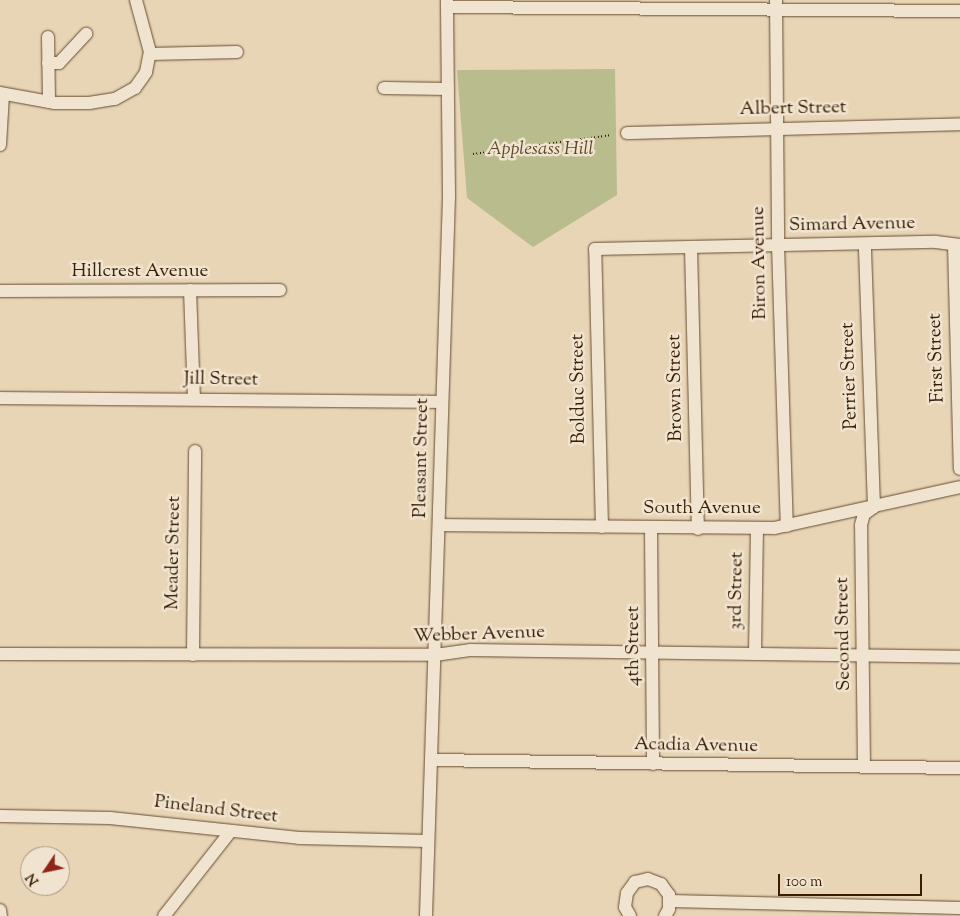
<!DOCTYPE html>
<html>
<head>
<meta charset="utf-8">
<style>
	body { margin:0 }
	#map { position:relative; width:960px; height:916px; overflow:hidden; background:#e8d5b6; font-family:"Sorts Mill Goudy",serif }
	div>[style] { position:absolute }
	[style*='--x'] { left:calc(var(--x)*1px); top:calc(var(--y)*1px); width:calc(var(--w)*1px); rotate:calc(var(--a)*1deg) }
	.green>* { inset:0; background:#b9bc8c }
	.path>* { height:2px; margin-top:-1px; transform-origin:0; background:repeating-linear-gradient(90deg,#3a1e04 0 1px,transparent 0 3.5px) }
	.roads { filter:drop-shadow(0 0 1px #664c30) drop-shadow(0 0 1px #664c30) }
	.minor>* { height:12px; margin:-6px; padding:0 6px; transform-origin:6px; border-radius:6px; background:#f0e4d0 }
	span { translate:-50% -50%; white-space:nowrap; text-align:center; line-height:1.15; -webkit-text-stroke:5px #f0e4d0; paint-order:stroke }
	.street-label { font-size:19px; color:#3a1e04 }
	.park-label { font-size:19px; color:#5a4626; font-style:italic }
	.north { position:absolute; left:20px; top:846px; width:50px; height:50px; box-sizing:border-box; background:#f0e4d0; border:1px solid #a7957e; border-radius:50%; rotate:236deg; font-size:14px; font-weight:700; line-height:20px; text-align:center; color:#3a1e04 }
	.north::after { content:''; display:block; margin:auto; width:18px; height:22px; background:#8f2418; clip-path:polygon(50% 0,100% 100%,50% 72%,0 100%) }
	.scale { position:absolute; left:778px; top:874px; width:144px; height:22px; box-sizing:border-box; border:2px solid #3a1e04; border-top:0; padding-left:6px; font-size:15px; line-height:18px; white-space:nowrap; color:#3a1e04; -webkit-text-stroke:4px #f0e4d0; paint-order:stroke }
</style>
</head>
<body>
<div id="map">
	<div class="green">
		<div style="clip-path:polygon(615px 69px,617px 195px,533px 247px,467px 198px,457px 70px)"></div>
	</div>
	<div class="path">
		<div style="--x:473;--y:154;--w:140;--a:-7.8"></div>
	</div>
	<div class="roads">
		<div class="minor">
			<div style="--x:776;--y:0;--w:245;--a:89.5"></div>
			<div style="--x:778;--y:245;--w:281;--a:88.2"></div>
			<div style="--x:447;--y:7;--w:513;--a:0.45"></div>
			<div style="--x:48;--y:37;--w:65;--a:89.1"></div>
			<div style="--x:150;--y:54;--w:87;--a:-1.3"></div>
			<div style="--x:48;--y:63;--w:11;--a:0"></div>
			<div style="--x:59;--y:63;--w:40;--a:-47"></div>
			<div style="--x:384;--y:88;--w:64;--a:0.9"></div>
			<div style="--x:0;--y:93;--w:56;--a:10.3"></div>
			<div style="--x:55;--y:103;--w:34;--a:0"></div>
			<div style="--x:89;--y:103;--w:26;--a:-9"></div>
			<div style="--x:115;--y:99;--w:23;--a:-29"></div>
			<div style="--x:135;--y:88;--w:19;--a:-55"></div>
			<div style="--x:146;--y:72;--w:20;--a:-79"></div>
			<div style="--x:150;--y:52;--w:54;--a:-105.1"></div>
			<div style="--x:627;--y:133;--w:333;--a:-1.5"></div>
			<div style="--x:0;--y:145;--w:50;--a:-86.6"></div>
			<div style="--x:954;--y:245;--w:224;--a:88.5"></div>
			<div style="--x:691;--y:247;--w:282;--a:88.6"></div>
			<div style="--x:190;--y:290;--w:109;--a:87.9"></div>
			<div style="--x:0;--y:291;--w:280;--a:-0.2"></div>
			<div style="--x:0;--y:398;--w:442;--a:0.5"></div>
			<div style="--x:439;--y:525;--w:335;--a:0.5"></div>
			<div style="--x:774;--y:528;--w:190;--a:-12.4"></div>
			<div style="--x:602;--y:527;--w:278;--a:-91.4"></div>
			<div style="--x:595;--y:249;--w:341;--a:-1.2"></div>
			<div style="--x:936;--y:242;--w:24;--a:7"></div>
			<div style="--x:651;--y:528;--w:236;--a:89.5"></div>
			<div style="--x:0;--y:654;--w:435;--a:0.1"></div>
			<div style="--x:435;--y:655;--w:35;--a:-8"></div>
			<div style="--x:470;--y:650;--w:490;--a:0.8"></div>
			<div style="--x:755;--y:654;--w:125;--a:-89.1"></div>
			<div style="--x:193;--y:655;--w:204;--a:-89.4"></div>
			<div style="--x:431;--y:760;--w:529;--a:0.87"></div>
			<div style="--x:864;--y:766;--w:241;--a:-90.7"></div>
			<div style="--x:861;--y:525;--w:11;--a:-75"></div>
			<div style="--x:864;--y:514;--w:12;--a:-35"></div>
			<div style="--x:874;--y:507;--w:263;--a:-92"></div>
			<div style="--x:0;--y:816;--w:110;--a:1"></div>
			<div style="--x:110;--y:818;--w:190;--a:6"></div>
			<div style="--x:299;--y:838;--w:129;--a:1.3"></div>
			<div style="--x:670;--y:901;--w:290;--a:1.4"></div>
			<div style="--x:0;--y:910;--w:6;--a:81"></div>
			<div style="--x:164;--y:916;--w:108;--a:-51.8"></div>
			<div style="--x:426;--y:916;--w:719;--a:-88.17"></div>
			<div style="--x:449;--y:197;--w:197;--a:-90.6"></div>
			<div style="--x:630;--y:916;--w:10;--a:-119"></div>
			<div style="--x:625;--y:907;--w:14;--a:-82"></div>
			<div style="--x:627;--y:893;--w:14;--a:-54"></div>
			<div style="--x:635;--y:882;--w:13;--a:-13"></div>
			<div style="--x:648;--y:879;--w:14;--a:21"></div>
			<div style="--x:661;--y:884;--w:14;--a:54"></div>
			<div style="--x:669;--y:895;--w:14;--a:90"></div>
			<div style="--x:669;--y:909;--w:8;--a:120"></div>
		</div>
	</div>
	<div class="street-label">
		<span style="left:793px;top:109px;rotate:-1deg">Albert Street</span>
		<span style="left:852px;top:225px;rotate:-1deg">Simard Avenue</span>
		<span style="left:760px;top:263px;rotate:-91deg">Biron Avenue</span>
		<span style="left:140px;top:272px">Hillcrest Avenue</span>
		<span style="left:937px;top:358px;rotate:-92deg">First Street</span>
		<span style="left:850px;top:376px;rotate:-92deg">Perrier Street</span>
		<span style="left:221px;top:380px;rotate:1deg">Jill Street</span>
		<span style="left:676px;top:388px;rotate:-91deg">Brown Street</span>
		<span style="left:579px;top:389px;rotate:-91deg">Bolduc Street</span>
		<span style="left:422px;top:458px;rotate:-89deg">Pleasant Street</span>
		<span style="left:702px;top:509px">South Avenue</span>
		<span style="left:174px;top:553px;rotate:-89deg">Meader Street</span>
		<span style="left:737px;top:591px;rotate:-89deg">3rd Street</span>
		<span style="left:844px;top:634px;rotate:-91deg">Second Street</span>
		<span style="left:479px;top:635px;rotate:-2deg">Webber Avenue</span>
		<span style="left:634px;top:646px;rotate:-90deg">4th Street</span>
		<span style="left:696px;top:746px;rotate:1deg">Acadia Avenue</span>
		<span style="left:216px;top:810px;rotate:7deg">Pineland Street</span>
	</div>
	<div class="park-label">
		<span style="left:540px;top:150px">Applesass Hill</span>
	</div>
	<div class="north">N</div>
	<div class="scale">100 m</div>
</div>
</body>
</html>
